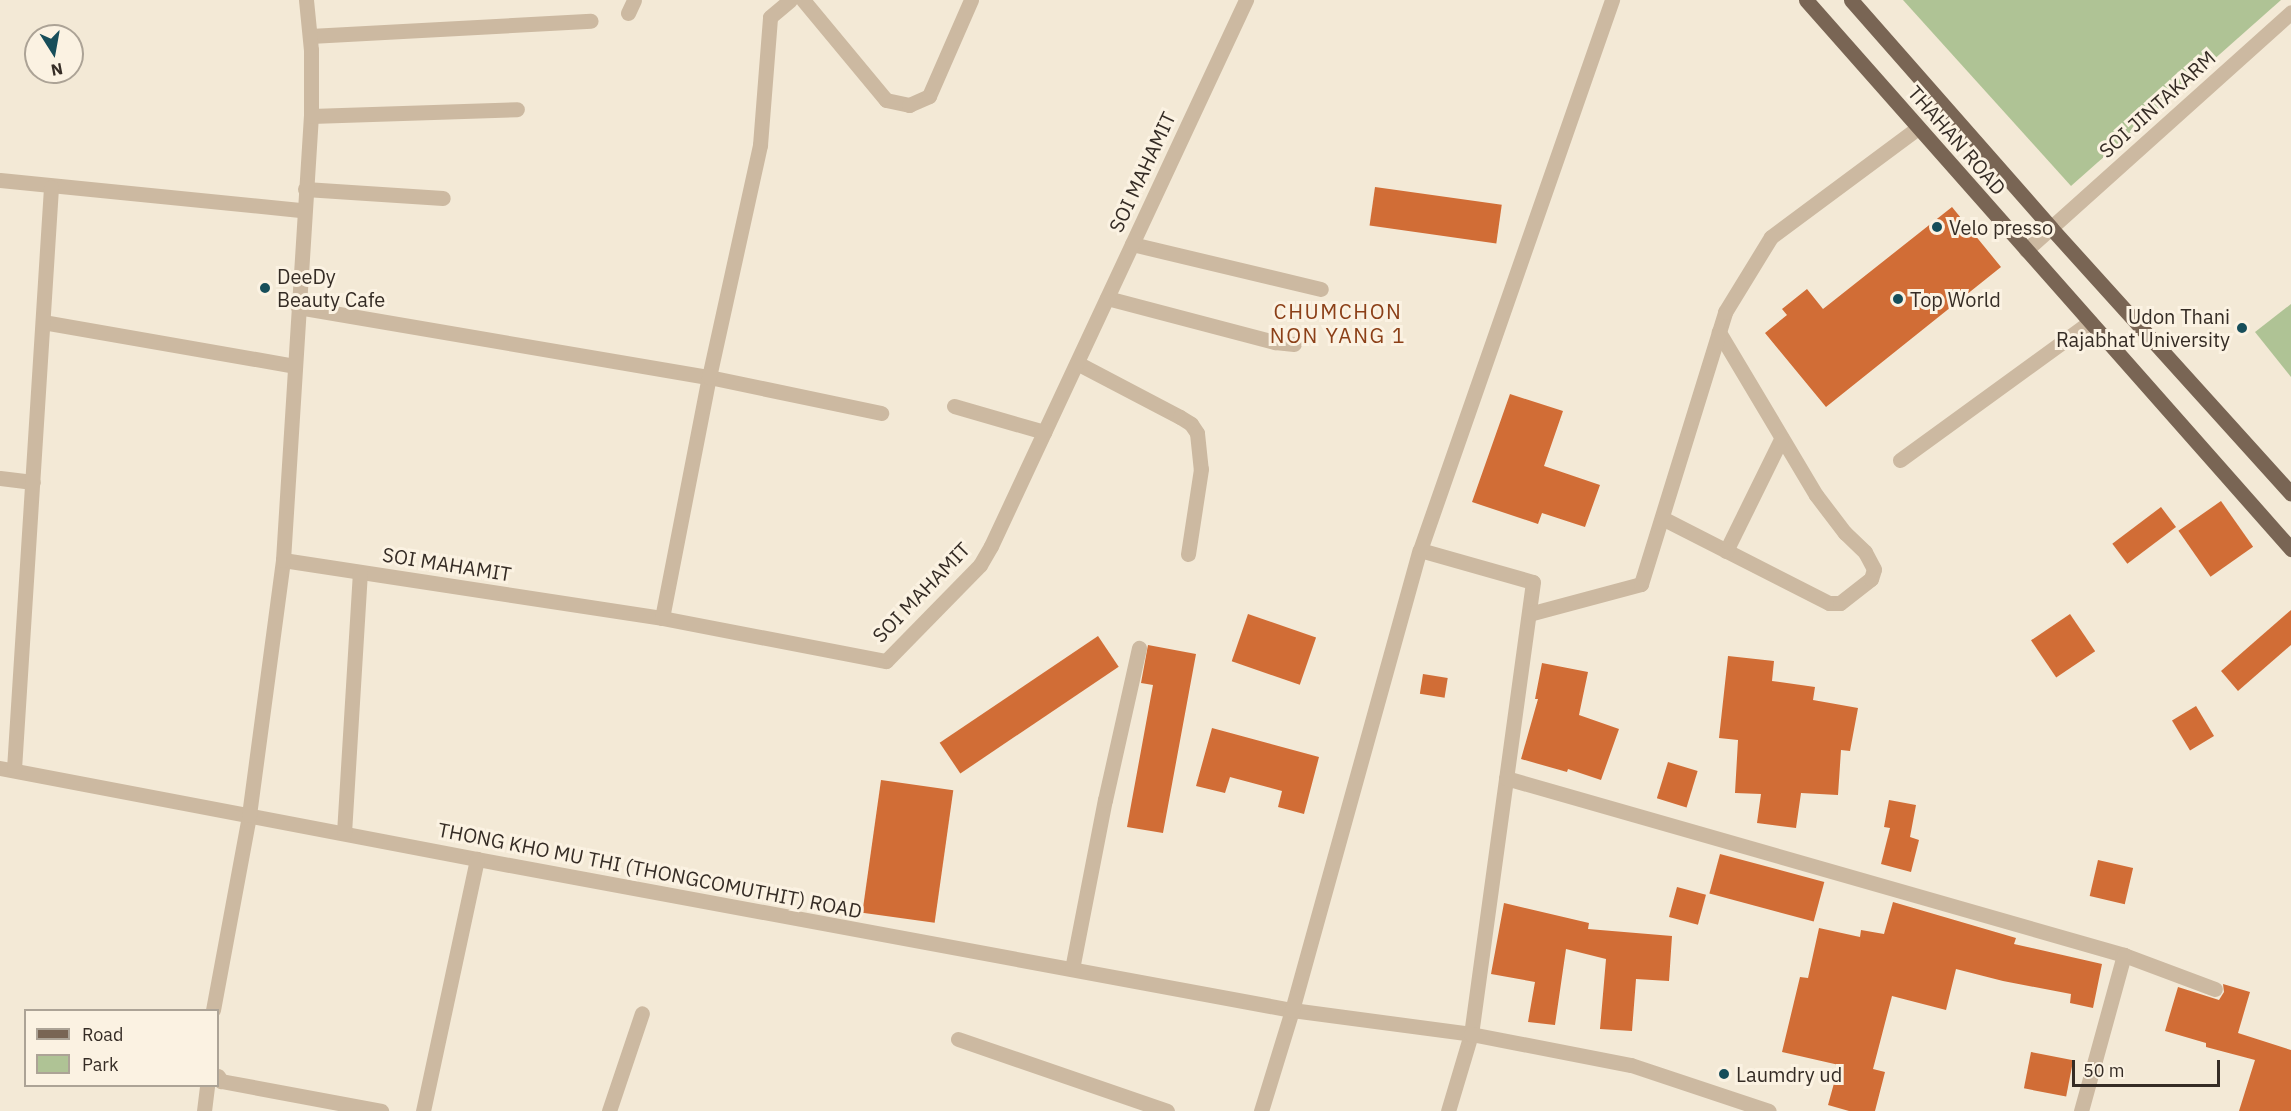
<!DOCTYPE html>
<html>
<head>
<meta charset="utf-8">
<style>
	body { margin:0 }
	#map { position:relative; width:2291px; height:1111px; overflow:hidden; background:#f3e9d6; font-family:"IBM Plex Sans",sans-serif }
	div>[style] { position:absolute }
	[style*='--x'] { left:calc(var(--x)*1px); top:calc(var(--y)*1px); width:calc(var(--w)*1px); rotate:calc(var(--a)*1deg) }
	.green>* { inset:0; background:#afc395 }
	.building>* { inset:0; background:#d16d36; transform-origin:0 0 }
	.minor>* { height:15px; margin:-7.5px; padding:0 7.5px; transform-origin:7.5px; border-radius:7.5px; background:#ccb9a1 }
	.major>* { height:15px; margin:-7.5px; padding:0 7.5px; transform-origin:7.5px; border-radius:7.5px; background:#796554 }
	.dots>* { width:16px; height:16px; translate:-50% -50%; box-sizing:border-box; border:3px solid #fbf2e2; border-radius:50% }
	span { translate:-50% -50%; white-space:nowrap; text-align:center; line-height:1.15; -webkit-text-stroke:6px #fbf2e2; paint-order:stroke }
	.street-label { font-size:20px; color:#352c25 }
	.poi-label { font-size:20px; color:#352c25 }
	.left { translate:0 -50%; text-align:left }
	.right { translate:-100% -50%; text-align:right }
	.neighbourhood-label { font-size:21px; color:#8b3f17; letter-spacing:1.5px }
	.legend { position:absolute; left:24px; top:1009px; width:195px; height:78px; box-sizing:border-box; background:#fbf2e2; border:2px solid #aca396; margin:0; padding:8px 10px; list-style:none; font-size:18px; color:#352c25 }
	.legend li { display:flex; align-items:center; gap:12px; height:30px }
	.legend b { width:30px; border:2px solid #aca396 }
	.north { position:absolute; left:24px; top:24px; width:60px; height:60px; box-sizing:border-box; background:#fbf2e2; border:2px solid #aca396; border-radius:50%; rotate:169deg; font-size:16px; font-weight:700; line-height:24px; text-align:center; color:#352c25 }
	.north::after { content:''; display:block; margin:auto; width:21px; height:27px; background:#174e5a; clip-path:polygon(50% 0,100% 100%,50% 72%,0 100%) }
	.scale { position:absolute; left:2072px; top:1060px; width:148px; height:27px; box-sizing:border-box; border:3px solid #352c25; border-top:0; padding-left:8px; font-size:18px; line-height:21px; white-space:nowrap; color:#352c25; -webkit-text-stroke:4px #fbf2e2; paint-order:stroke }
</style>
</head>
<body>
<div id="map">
	<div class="green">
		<div style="clip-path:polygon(1903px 0,2281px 0,2071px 186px)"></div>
		<div style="clip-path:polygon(2291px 304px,2291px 377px,2255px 332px)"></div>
	</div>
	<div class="building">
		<div style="left:1375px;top:187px;width:128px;height:39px;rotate:8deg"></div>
		<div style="clip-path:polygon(1952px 207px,2001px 267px,1826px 407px,1765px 333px,1787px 315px,1782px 309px,1807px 289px,1823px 309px)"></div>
		<div style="clip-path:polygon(1510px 394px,1563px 411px,1544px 466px,1600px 485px,1585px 527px,1542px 513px,1538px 524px,1472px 502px)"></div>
		<div style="left:2221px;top:501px;width:56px;height:52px;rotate:55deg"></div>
		<div style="left:2161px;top:507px;width:25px;height:61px;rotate:53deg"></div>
		<div style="clip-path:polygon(2291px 610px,2291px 645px,2238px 691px,2221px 671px)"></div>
		<div style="left:1248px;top:614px;width:72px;height:50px;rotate:19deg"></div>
		<div style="left:2070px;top:614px;width:45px;height:47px;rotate:56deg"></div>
		<div style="left:1098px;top:636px;width:37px;height:191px;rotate:56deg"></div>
		<div style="clip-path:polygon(1148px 645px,1196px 654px,1163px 833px,1127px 827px,1153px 685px,1141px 683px)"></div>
		<div style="clip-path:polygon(1728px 656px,1774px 661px,1772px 681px,1815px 687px,1813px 700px,1858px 708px,1850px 751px,1841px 750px,1838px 795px,1801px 793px,1796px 828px,1757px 823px,1761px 794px,1735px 793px,1738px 740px,1719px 738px)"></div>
		<div style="clip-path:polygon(1542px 663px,1588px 672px,1579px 715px,1619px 729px,1601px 780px,1568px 769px,1567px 772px,1521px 759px,1538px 699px,1535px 699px)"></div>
		<div style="left:1423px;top:674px;width:25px;height:20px;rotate:9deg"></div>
		<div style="left:2196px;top:706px;width:35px;height:28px;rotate:59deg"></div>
		<div style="clip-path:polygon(1212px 728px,1319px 757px,1304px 814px,1278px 807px,1282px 791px,1230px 777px,1225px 793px,1196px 786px)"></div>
		<div style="left:1668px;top:762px;width:31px;height:38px;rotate:17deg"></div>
		<div style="left:881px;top:780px;width:73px;height:134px;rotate:8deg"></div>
		<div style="clip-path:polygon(1889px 800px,1916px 805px,1910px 837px,1919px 840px,1911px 872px,1881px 864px,1890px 828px,1884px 827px)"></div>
		<div style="left:1720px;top:854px;width:108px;height:41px;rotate:15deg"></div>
		<div style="left:2098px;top:860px;width:36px;height:37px;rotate:13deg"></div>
		<div style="left:1677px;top:887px;width:30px;height:31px;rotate:15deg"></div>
		<div style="clip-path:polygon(1893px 902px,2016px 938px,2014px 944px,2102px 964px,2093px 1008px,2070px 1003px,2071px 994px,2003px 981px,1956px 969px,1946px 1010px,1892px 996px,1873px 1069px,1885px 1072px,1875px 1111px,1849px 1111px,1828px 1105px,1839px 1065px,1782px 1052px,1800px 977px,1808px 978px,1819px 928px,1860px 937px,1861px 930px,1884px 934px)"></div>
		<div style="clip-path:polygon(1504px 903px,1589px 923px,1588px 929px,1672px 936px,1669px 981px,1636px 979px,1632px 1031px,1600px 1029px,1606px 959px,1566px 949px,1555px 1025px,1528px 1022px,1535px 982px,1491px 974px)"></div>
		<div style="clip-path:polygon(2223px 984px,2250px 992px,2238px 1033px,2291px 1050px,2291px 1111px,2239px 1111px,2255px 1060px,2206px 1047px,2206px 1043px,2165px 1031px,2178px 987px,2219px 1000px,2224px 992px)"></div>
		<div style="left:2031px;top:1052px;width:43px;height:37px;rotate:11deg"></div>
	</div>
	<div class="minor">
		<div style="--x:803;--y:0;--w:130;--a:50.3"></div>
		<div style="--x:886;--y:100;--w:24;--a:12"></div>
		<div style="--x:909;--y:105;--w:22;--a:-24"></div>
		<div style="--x:929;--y:96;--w:105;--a:-66.4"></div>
		<div style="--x:628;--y:13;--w:14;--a:-65"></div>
		<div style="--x:310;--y:36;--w:281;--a:-3.1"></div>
		<div style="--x:311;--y:116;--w:206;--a:-1.9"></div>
		<div style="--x:0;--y:180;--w:304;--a:5.7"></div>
		<div style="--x:305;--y:189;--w:138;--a:3.7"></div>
		<div style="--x:1132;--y:244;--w:194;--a:13.4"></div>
		<div style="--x:2026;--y:250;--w:356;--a:-41.9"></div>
		<div style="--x:1107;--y:298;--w:174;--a:14.7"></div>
		<div style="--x:1275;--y:342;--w:19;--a:6"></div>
		<div style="--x:298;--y:307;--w:417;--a:9.7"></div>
		<div style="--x:709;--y:377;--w:176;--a:11.8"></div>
		<div style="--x:43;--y:322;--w:255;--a:9.9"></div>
		<div style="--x:1077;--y:363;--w:116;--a:27.7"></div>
		<div style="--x:1180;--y:417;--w:13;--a:32"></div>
		<div style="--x:1191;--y:424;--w:11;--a:56"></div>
		<div style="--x:1197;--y:433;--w:36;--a:84"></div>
		<div style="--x:1201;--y:469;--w:86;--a:98.7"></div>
		<div style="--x:954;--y:406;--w:94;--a:16.1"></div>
		<div style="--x:1900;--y:460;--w:235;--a:-36"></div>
		<div style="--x:0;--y:478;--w:33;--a:7"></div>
		<div style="--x:1662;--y:518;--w:187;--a:27"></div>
		<div style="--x:1829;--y:603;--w:11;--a:0"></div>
		<div style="--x:1840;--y:603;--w:39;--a:-38"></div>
		<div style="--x:1871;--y:579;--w:10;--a:-73"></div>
		<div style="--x:1874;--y:569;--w:19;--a:-118"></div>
		<div style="--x:1865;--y:552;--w:28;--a:-136"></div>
		<div style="--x:1845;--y:533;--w:48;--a:-127.3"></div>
		<div style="--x:1816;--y:495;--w:190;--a:-120.8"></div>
		<div style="--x:1420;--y:550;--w:117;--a:15.8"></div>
		<div style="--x:1533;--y:582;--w:456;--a:97.8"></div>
		<div style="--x:1471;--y:1034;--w:80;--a:106.6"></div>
		<div style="--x:1726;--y:551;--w:125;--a:-63.8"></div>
		<div style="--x:283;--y:560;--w:383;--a:8.7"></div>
		<div style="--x:662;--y:618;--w:228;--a:10.9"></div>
		<div style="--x:886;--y:661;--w:134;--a:-45.6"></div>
		<div style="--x:980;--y:565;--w:22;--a:-60"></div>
		<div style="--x:991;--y:546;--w:603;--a:-64.97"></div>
		<div style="--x:1529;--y:614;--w:116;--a:-15"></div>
		<div style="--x:1641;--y:584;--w:285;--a:-72.8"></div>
		<div style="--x:1725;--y:312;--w:88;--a:-58.5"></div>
		<div style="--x:1771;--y:237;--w:183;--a:-36.6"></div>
		<div style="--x:662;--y:618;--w:246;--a:-79"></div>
		<div style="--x:709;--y:377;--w:238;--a:-77.6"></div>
		<div style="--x:760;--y:145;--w:128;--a:-85.5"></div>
		<div style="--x:770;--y:17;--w:26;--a:-40"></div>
		<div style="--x:0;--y:768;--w:486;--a:10.8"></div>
		<div style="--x:477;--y:859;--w:829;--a:10.5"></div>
		<div style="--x:1292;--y:1010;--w:181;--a:7.6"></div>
		<div style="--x:1471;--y:1034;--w:163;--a:11"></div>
		<div style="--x:1631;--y:1065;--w:145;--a:18.4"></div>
		<div style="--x:14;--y:769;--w:583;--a:-86.36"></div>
		<div style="--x:1506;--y:778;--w:643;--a:15.98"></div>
		<div style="--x:2124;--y:955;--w:97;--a:20.5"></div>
		<div style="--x:344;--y:833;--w:260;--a:-86.5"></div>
		<div style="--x:1072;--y:969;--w:172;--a:-79"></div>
		<div style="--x:1105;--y:800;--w:156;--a:-77.4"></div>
		<div style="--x:213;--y:1010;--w:198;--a:-79.5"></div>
		<div style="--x:249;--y:815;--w:257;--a:-82.4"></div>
		<div style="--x:283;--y:560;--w:445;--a:-86.4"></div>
		<div style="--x:311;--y:116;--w:66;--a:-90"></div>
		<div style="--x:311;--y:50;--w:50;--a:-95.7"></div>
		<div style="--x:958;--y:1039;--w:221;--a:19"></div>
		<div style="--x:218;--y:1076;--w:6;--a:59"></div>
		<div style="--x:221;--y:1081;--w:163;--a:10.6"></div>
		<div style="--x:204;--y:1111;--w:25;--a:-83"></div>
		<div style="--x:423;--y:1111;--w:258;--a:-77.9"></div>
		<div style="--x:609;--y:1111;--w:103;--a:-71.4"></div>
		<div style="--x:1261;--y:1111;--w:106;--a:-72.9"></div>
		<div style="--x:1292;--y:1010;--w:477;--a:-74.5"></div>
		<div style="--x:1420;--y:550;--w:583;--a:-70.76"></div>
		<div style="--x:2081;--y:1111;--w:162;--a:-74.6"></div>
	</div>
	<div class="major">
		<div style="--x:1806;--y:0;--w:733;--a:48.54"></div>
		<div style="--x:1851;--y:0;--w:303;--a:48.7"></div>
		<div style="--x:2051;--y:228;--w:358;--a:47.9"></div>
	</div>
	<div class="dots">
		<div style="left:1937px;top:227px;background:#174e5a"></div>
		<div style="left:265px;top:288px;background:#174e5a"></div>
		<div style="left:1898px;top:299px;background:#174e5a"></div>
		<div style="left:2242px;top:328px;background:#174e5a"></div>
		<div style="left:1724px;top:1074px;background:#174e5a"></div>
	</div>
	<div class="street-label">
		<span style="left:2157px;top:104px;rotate:-42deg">SOI JINTAKARM</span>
		<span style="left:1957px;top:140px;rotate:49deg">THAHAN ROAD</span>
		<span style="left:1142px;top:172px;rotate:-65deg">SOI MAHAMIT</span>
		<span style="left:447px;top:564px;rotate:9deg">SOI MAHAMIT</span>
		<span style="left:921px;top:592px;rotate:-46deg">SOI MAHAMIT</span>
		<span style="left:650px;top:870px;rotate:11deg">THONG KHO MU THI (THONGCOMUTHIT) ROAD</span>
	</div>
	<div class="poi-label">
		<span class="left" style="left:1949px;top:227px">Velo presso</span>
		<span class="left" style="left:277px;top:288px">DeeDy<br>Beauty Cafe</span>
		<span class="left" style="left:1910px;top:299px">Top World</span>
		<span class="right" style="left:2230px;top:328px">Udon Thani<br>Rajabhat University</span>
		<span class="left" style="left:1736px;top:1074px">Laumdry ud</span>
	</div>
	<div class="neighbourhood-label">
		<span style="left:1338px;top:323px">CHUMCHON<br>NON YANG 1</span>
	</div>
	<ul class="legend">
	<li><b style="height:8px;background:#796554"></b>Road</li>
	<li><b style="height:16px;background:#afc395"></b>Park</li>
	</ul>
	<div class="north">N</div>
	<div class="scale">50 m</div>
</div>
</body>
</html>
